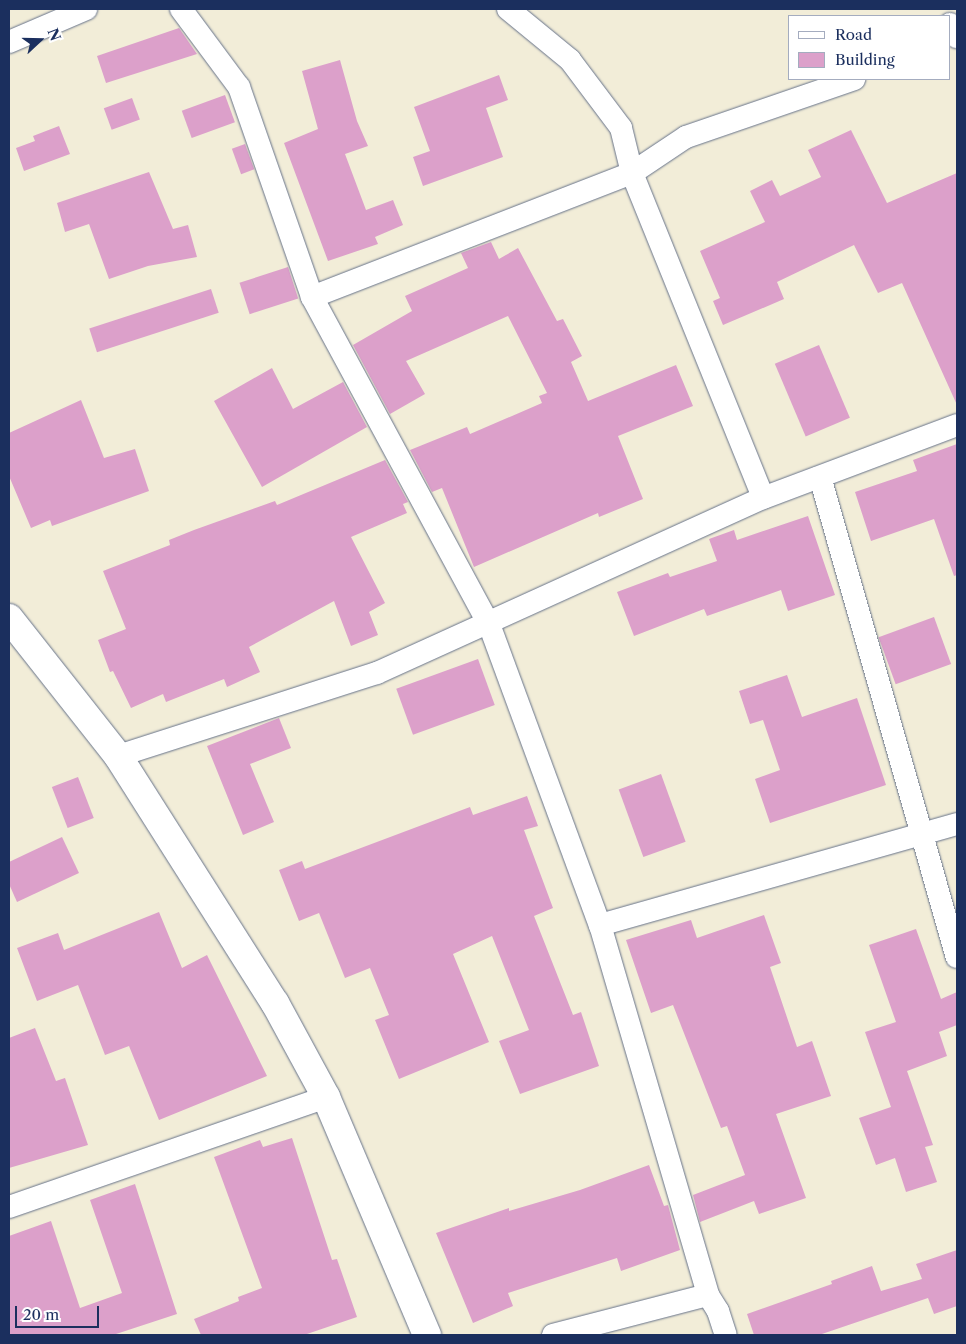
<!DOCTYPE html>
<html>
<head>
<meta charset="utf-8">
<style>
	body { margin:0 }
	#map { position:relative; width:966px; height:1344px; overflow:hidden; background:#f2edd8; font-family:"Libre Caslon Text",serif }
	div>[style] { position:absolute }
	[style*='--x'] { left:calc(var(--x)*1px); top:calc(var(--y)*1px); width:calc(var(--w)*1px); rotate:calc(var(--a)*1deg) }
	.building>* { inset:0; background:#dca0ca; transform-origin:0 0 }
	.roads { filter:drop-shadow(0 0 1px #667289) drop-shadow(0 0 1px #667289) }
	.minor>* { height:22px; margin:-11px; padding:0 11px; transform-origin:11px; border-radius:11px; background:#fff }
	.secondary>* { height:28px; margin:-14px; padding:0 14px; transform-origin:14px; border-radius:14px; background:#fff }
	span { translate:-50% -50%; white-space:nowrap; text-align:center; line-height:1.15; -webkit-text-stroke:4.5px #fff; paint-order:stroke }
	.frame { position:absolute; inset:0; border:10px solid #1b2f5e; pointer-events:none }
	.legend { position:absolute; left:788px; top:15px; width:162px; height:65px; box-sizing:border-box; background:#fff; border:1px solid #a4acbf; margin:0; padding:6px 9px; list-style:none; font-size:15px; color:#1b2f5e }
	.legend li { display:flex; align-items:center; gap:10px; height:25px }
	.legend b { width:25px; border:1px solid #a4acbf }
	.north { position:absolute; left:15px; top:15px; width:50px; height:50px; -webkit-text-stroke:4px #fff; paint-order:stroke; rotate:69deg; font-size:14px; font-weight:700; line-height:20px; text-align:center; color:#1b2f5e }
	.north::after { content:''; display:block; margin:auto; width:18px; height:22px; background:#1b2f5e; clip-path:polygon(50% 0,100% 100%,50% 72%,0 100%) }
	.scale { position:absolute; left:15px; top:1306px; width:84px; height:22px; box-sizing:border-box; border:2px solid #1b2f5e; border-top:0; padding-left:6px; font-size:15px; line-height:18px; white-space:nowrap; color:#1b2f5e; -webkit-text-stroke:4px #fff; paint-order:stroke }
</style>
</head>
<body>
<div id="map">
	<div class="building">
		<div style="clip-path:polygon(179px 28px,197px 54px,106px 83px,97px 56px)"></div>
		<div style="clip-path:polygon(340px 60px,357px 121px,368px 146px,345px 154px,366px 210px,393px 200px,403px 225px,375px 237px,378px 244px,328px 261px,284px 143px,318px 129px,302px 71px)"></div>
		<div style="clip-path:polygon(499px 75px,508px 100px,486px 108px,503px 157px,423px 186px,413px 157px,430px 151px,414px 107px)"></div>
		<div style="left:225px;top:95px;width:29px;height:46px;rotate:70deg"></div>
		<div style="left:132px;top:98px;width:23px;height:30px;rotate:70deg"></div>
		<div style="clip-path:polygon(59px 126px,70px 154px,24px 171px,16px 148px,35px 141px,33px 136px)"></div>
		<div style="clip-path:polygon(851px 130px,887px 203px,957px 173px,957px 405px,902px 283px,878px 293px,854px 245px,777px 282px,784px 299px,723px 325px,713px 301px,720px 298px,700px 251px,765px 222px,750px 191px,772px 180px,780px 196px,821px 177px,808px 150px)"></div>
		<div style="left:245px;top:144px;width:27px;height:14px;rotate:70deg"></div>
		<div style="clip-path:polygon(149px 172px,173px 229px,188px 225px,197px 257px,148px 266px,109px 279px,89px 224px,65px 232px,57px 203px)"></div>
		<div style="clip-path:polygon(491px 242px,499px 259px,518px 248px,557px 321px,563px 319px,582px 356px,571px 362px,588px 401px,676px 365px,693px 406px,618px 436px,643px 499px,599px 517px,598px 513px,474px 567px,442px 488px,432px 492px,410px 450px,467px 427px,470px 434px,542px 403px,539px 396px,547px 393px,508px 316px,406px 361px,425px 394px,390px 414px,353px 345px,412px 311px,405px 296px,468px 268px,461px 253px)"></div>
		<div style="left:288px;top:267px;width:33px;height:51px;rotate:72deg"></div>
		<div style="left:211px;top:289px;width:25px;height:128px;rotate:72deg"></div>
		<div style="left:819px;top:345px;width:79px;height:48px;rotate:67deg"></div>
		<div style="clip-path:polygon(272px 368px,293px 409px,343px 382px,367px 427px,262px 487px,214px 401px)"></div>
		<div style="clip-path:polygon(81px 400px,104px 458px,135px 449px,149px 491px,52px 526px,50px 520px,31px 528px,9px 476px,9px 433px)"></div>
		<div style="clip-path:polygon(957px 444px,957px 575px,954px 576px,934px 519px,871px 541px,855px 492px,917px 471px,913px 460px)"></div>
		<div style="clip-path:polygon(385px 460px,408px 502px,403px 504px,407px 513px,351px 537px,385px 603px,369px 612px,378px 635px,351px 646px,334px 601px,249px 647px,260px 672px,227px 687px,224px 679px,166px 702px,163px 694px,131px 708px,113px 671px,110px 672px,98px 640px,126px 629px,103px 571px,170px 545px,169px 540px,194px 530px,275px 501px,277px 505px)"></div>
		<div style="clip-path:polygon(808px 516px,835px 595px,788px 611px,781px 590px,707px 616px,704px 609px,634px 636px,617px 592px,668px 573px,670px 577px,717px 561px,709px 539px,734px 530px,737px 540px)"></div>
		<div style="left:934px;top:617px;width:50px;height:59px;rotate:70deg"></div>
		<div style="left:478px;top:659px;width:49px;height:87px;rotate:70deg"></div>
		<div style="clip-path:polygon(787px 675px,802px 717px,857px 698px,886px 785px,770px 823px,755px 779px,780px 770px,763px 720px,750px 724px,739px 691px)"></div>
		<div style="clip-path:polygon(279px 718px,291px 748px,250px 764px,274px 822px,243px 835px,207px 746px)"></div>
		<div style="left:661px;top:774px;width:72px;height:45px;rotate:70deg"></div>
		<div style="left:78px;top:777px;width:44px;height:28px;rotate:69deg"></div>
		<div style="clip-path:polygon(527px 796px,538px 826px,524px 830px,553px 908px,534px 916px,573px 1015px,581px 1012px,599px 1066px,520px 1094px,499px 1041px,529px 1030px,492px 936px,453px 954px,489px 1042px,399px 1079px,375px 1020px,389px 1015px,370px 968px,345px 978px,319px 913px,299px 921px,279px 870px,302px 861px,305px 869px,470px 807px,473px 815px)"></div>
		<div style="clip-path:polygon(62px 837px,79px 873px,17px 902px,9px 884px,9px 862px)"></div>
		<div style="clip-path:polygon(159px 912px,182px 968px,207px 955px,267px 1076px,159px 1120px,129px 1046px,105px 1055px,78px 985px,37px 1001px,17px 948px,58px 933px,64px 950px)"></div>
		<div style="clip-path:polygon(764px 915px,781px 963px,770px 967px,797px 1047px,812px 1041px,831px 1096px,776px 1114px,806px 1198px,759px 1214px,754px 1201px,700px 1222px,693px 1195px,745px 1175px,727px 1126px,721px 1128px,673px 1005px,651px 1013px,626px 940px,691px 920px,697px 938px)"></div>
		<div style="clip-path:polygon(916px 929px,941px 999px,957px 992px,957px 1025px,939px 1032px,947px 1056px,907px 1071px,933px 1145px,925px 1147px,937px 1182px,906px 1192px,895px 1158px,876px 1165px,859px 1118px,891px 1107px,865px 1032px,896px 1022px,869px 945px)"></div>
		<div style="clip-path:polygon(35px 1028px,56px 1081px,65px 1078px,88px 1145px,9px 1168px,9px 1038px)"></div>
		<div style="clip-path:polygon(292px 1138px,332px 1260px,337px 1259px,357px 1317px,304px 1335px,201px 1335px,194px 1319px,239px 1301px,238px 1297px,262px 1288px,214px 1157px,260px 1140px,263px 1147px)"></div>
		<div style="clip-path:polygon(649px 1165px,664px 1206px,668px 1205px,680px 1250px,621px 1271px,617px 1258px,508px 1293px,513px 1306px,473px 1323px,436px 1233px,509px 1208px,509px 1211px,580px 1190px)"></div>
		<div style="clip-path:polygon(135px 1184px,177px 1314px,113px 1335px,9px 1335px,9px 1236px,51px 1221px,80px 1308px,122px 1293px,90px 1200px)"></div>
		<div style="clip-path:polygon(957px 1250px,957px 1306px,934px 1314px,928px 1298px,819px 1335px,754px 1335px,747px 1314px,832px 1284px,831px 1281px,872px 1266px,881px 1291px,922px 1279px,916px 1264px)"></div>
	</div>
	<div class="roads">
		<div class="minor">
			<div style="--x:181;--y:9;--w:97;--a:53.4"></div>
			<div style="--x:239;--y:87;--w:222;--a:70.8"></div>
			<div style="--x:312;--y:297;--w:372;--a:61.6"></div>
			<div style="--x:489;--y:624;--w:321;--a:69.8"></div>
			<div style="--x:600;--y:925;--w:385;--a:73.7"></div>
			<div style="--x:708;--y:1295;--w:19;--a:58"></div>
			<div style="--x:718;--y:1311;--w:25;--a:72"></div>
			<div style="--x:508;--y:9;--w:80;--a:39.4"></div>
			<div style="--x:570;--y:60;--w:85;--a:53.1"></div>
			<div style="--x:621;--y:128;--w:46;--a:76.3"></div>
			<div style="--x:632;--y:173;--w:350;--a:68"></div>
			<div style="--x:950;--y:24;--w:15;--a:62"></div>
			<div style="--x:9;--y:42;--w:84;--a:-23.2"></div>
			<div style="--x:312;--y:297;--w:343;--a:-21.2"></div>
			<div style="--x:632;--y:173;--w:65;--a:-33.7"></div>
			<div style="--x:686;--y:137;--w:178;--a:-19"></div>
			<div style="--x:820;--y:477;--w:499;--a:74.1"></div>
			<div style="--x:118;--y:756;--w:272;--a:-17.8"></div>
			<div style="--x:377;--y:673;--w:424;--a:-24.4"></div>
			<div style="--x:763;--y:498;--w:207;--a:-20.6"></div>
			<div style="--x:600;--y:925;--w:371;--a:-15.8"></div>
			<div style="--x:9;--y:1207;--w:336;--a:-19.1"></div>
			<div style="--x:553;--y:1335;--w:160;--a:-14.5"></div>
		</div>
		<div class="secondary">
			<div style="--x:9;--y:618;--w:176;--a:51.7"></div>
			<div style="--x:118;--y:756;--w:293;--a:57.6"></div>
			<div style="--x:275;--y:1003;--w:107;--a:61.5"></div>
			<div style="--x:326;--y:1097;--w:259;--a:67"></div>
		</div>
	</div>
	<div class="frame"></div>
	<ul class="legend">
	<li><b style="height:6px;background:#fff"></b>Road</li>
	<li><b style="height:14px;background:#dca0ca"></b>Building</li>
	</ul>
	<div class="north">N</div>
	<div class="scale">20 m</div>
</div>
</body>
</html>
